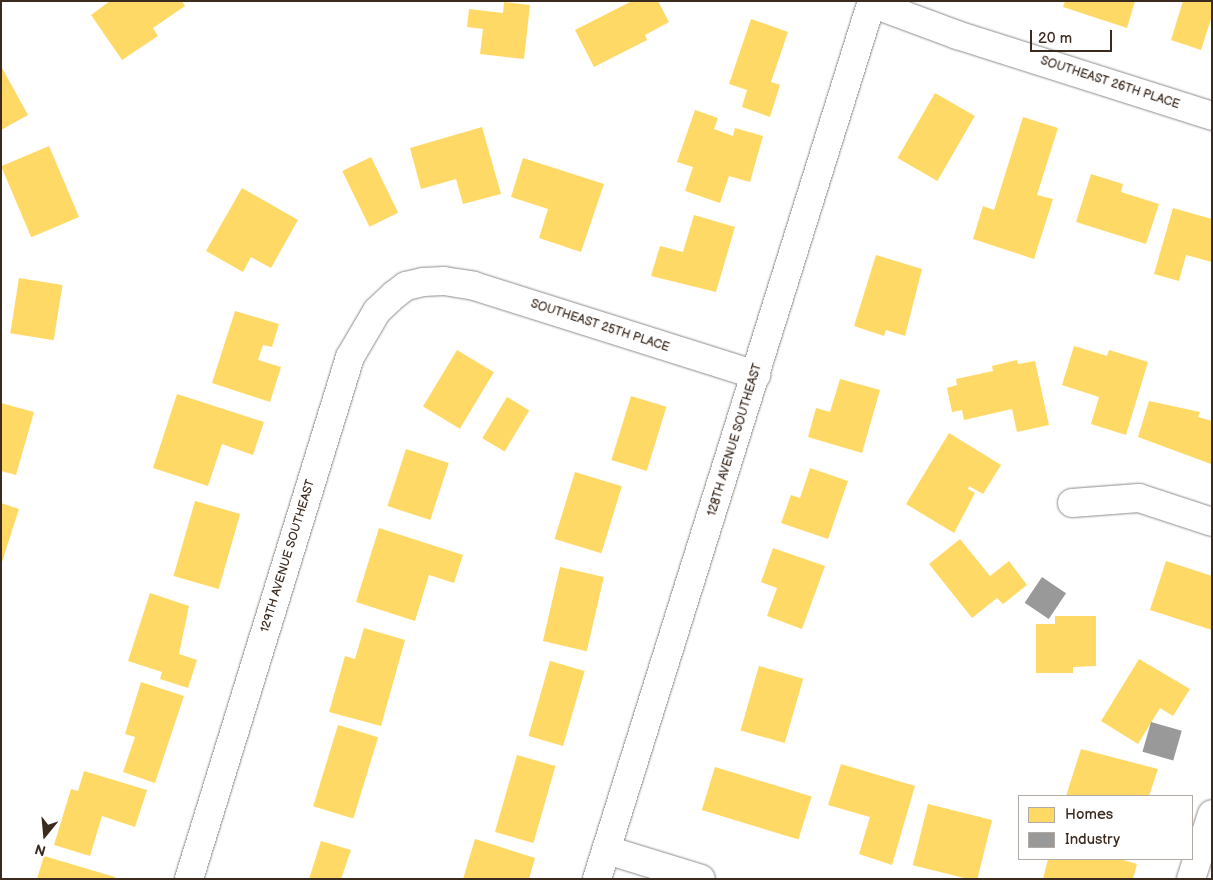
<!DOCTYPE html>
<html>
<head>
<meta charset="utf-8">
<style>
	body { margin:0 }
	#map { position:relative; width:1213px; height:880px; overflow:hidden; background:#fff; font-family:"Balsamiq Sans",sans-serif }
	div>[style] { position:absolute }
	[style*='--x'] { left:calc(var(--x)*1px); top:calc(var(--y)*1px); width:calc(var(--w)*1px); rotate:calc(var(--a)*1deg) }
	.homes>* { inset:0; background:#ffd966; transform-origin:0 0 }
	.industry>* { inset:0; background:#999; transform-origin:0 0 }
	.roads { filter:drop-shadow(0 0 1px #8e8b88) drop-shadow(0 0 1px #8e8b88) }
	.minor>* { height:28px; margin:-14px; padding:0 14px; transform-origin:14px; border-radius:14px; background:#fff }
	.tertiary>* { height:28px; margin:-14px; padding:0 14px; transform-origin:14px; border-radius:14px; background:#fff }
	span { translate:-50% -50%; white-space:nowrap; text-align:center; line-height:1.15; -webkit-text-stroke:5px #fff; paint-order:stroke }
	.street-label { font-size:12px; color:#3b2a1e }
	.frame { position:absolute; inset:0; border:2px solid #3b2a1e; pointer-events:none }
	.legend { position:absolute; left:1018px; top:795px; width:175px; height:65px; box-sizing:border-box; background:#fff; border:1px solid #b1aaa5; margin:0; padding:6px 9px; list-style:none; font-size:15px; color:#3b2a1e }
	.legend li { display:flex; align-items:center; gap:10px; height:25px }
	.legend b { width:25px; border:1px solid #b1aaa5 }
	.north { position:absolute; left:20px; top:810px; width:50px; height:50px; -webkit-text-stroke:4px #fff; paint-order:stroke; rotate:197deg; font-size:14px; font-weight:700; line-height:20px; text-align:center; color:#3b2a1e }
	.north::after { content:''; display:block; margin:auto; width:18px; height:22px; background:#3b2a1e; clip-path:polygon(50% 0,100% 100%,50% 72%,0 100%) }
	.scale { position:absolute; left:1030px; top:30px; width:82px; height:22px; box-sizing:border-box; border:2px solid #3b2a1e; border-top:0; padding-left:6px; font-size:15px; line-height:18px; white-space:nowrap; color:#3b2a1e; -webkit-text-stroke:4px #fff; paint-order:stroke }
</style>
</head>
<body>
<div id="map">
	<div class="homes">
		<div style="clip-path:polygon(110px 1px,182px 1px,185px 6px,153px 28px,158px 36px,122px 60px,91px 15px)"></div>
		<div style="clip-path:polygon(632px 1px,658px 1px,669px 22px,645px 35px,647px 40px,594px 67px,575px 30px)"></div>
		<div style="clip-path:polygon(1065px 1px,1135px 1px,1127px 28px,1063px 7px)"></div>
		<div style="clip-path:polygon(1183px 1px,1212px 1px,1212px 16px,1201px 50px,1171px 40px)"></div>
		<div style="clip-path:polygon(504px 2px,530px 5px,524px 59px,480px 54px,483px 29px,467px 27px,469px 9px,503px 13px)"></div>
		<div style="clip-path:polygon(751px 19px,788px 32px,771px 82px,780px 85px,770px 117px,742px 107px,747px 90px,729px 84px)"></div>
		<div style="clip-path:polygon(1px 66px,28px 115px,1px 130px)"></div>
		<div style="left:935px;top:93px;width:46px;height:75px;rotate:30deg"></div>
		<div style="clip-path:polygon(695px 110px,718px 118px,714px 129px,733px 136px,735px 128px,763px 136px,750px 182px,729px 176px,720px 203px,685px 191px,693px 167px,677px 162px)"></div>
		<div style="clip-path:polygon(1023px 117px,1058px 128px,1037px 195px,1053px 199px,1034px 259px,973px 239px,983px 206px,994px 210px)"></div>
		<div style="clip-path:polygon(482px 127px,501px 194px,463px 204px,456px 179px,421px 189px,410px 148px)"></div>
		<div style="left:49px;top:146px;width:77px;height:52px;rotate:67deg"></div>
		<div style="left:371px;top:157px;width:62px;height:32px;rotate:64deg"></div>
		<div style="clip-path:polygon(523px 158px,604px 184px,581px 252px,539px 238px,548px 209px,511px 197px)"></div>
		<div style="clip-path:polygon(1091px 174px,1123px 184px,1121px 192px,1159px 204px,1146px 244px,1076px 222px)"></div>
		<div style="clip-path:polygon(242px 188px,298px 220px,271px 268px,251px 257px,243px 272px,206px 251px)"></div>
		<div style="clip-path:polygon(1173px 208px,1212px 219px,1212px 262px,1186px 255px,1179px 281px,1154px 274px)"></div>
		<div style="clip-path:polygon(694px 215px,735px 227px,716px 292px,651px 276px,660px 246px,683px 252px)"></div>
		<div style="clip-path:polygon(876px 255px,922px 269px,905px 336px,886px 330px,884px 336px,854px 326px)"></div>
		<div style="left:19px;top:278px;width:44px;height:56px;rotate:9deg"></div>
		<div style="clip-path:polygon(235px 311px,279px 324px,272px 347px,263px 345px,258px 360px,281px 367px,270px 402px,212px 383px)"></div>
		<div style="clip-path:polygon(1074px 346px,1107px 356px,1109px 350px,1148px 362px,1126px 435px,1091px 424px,1099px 397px,1062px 385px)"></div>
		<div style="left:457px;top:350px;width:43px;height:66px;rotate:31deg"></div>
		<div style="clip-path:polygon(1017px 360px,1018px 364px,1035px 361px,1049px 425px,1017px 432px,1012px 409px,964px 420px,962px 410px,952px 412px,947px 388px,957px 385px,956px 379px,993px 371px,992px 366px)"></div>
		<div style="clip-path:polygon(840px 379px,880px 390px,862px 453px,808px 437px,816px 408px,830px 412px)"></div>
		<div style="clip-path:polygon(177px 394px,264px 422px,253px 455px,222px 444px,208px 486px,153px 468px)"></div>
		<div style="left:631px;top:396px;width:37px;height:67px;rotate:17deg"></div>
		<div style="left:507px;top:397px;width:26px;height:48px;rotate:31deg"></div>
		<div style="clip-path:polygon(1149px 401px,1200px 412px,1198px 417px,1212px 421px,1211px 464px,1138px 437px)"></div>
		<div style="clip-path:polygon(1px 403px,34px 412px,16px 475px,1px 471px)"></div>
		<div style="clip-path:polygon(949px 433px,1001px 465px,983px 494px,969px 486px,968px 489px,975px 493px,954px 533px,906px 504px)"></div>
		<div style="left:406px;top:449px;width:45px;height:60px;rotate:18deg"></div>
		<div style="clip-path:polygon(810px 468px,848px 481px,828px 539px,781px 523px,791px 495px,800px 498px)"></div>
		<div style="left:575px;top:472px;width:49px;height:70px;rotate:17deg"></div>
		<div style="left:195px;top:501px;width:47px;height:78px;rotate:16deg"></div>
		<div style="clip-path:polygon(1px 503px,19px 509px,2px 562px,1px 562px)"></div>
		<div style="clip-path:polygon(379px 528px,463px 555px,454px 583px,429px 575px,415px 621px,356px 602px)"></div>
		<div style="clip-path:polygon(960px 539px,990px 576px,1009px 561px,1027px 585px,1003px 604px,997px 598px,972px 618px,929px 564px)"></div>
		<div style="clip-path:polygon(773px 548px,825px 566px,802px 629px,767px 616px,777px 588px,761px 582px)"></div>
		<div style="clip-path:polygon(1166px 561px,1212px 576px,1212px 630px,1150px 610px)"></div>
		<div style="left:560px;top:567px;width:45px;height:76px;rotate:13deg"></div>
		<div style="clip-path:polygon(150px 593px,189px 606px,179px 654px,197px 660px,188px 688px,160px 679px,162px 672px,128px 661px)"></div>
		<div style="clip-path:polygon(1055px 616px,1096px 616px,1096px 666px,1073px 667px,1073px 673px,1036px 673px,1036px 624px,1055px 624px)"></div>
		<div style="clip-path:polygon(364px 628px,405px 640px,381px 726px,329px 712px,345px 656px,355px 659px)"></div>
		<div style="clip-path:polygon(1139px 659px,1190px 689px,1173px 716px,1160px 708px,1138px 744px,1101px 721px)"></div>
		<div style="left:550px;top:661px;width:36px;height:78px;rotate:16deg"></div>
		<div style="left:759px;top:666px;width:46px;height:67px;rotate:16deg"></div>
		<div style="clip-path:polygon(141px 682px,184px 696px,155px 783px,123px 772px,135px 737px,125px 734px)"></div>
		<div style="left:338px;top:725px;width:42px;height:85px;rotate:17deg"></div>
		<div style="clip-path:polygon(1081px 749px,1158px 769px,1149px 796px,1066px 796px)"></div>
		<div style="left:517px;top:755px;width:40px;height:80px;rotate:16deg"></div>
		<div style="clip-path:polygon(841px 764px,915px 786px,892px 865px,859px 854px,870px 817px,828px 805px)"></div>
		<div style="left:715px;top:767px;width:101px;height:45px;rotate:17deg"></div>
		<div style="clip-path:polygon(84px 771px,147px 790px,135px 827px,102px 816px,90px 856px,54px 845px,71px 789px,78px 791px)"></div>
		<div style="left:928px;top:804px;width:66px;height:63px;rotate:14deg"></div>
		<div style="clip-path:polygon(475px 839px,535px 858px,529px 879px,463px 879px)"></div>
		<div style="clip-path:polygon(321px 841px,351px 850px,341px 879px,309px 879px)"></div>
		<div style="clip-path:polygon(44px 856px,115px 877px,114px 879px,37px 879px)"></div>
		<div style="clip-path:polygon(1048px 859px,1120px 859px,1137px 864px,1133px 879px,1043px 879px)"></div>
	</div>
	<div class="industry">
		<div style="left:1042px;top:577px;width:29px;height:31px;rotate:34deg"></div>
		<div style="left:1151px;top:722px;width:32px;height:31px;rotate:16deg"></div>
	</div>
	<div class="roads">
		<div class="minor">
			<div style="--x:871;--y:3;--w:92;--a:20.4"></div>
			<div style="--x:957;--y:35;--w:268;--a:17.6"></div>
			<div style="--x:1072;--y:503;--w:67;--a:-4.3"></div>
			<div style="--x:1139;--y:498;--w:77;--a:18.2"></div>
			<div style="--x:607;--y:850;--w:98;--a:17.1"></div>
			<div style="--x:189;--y:879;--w:546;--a:-72.86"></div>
			<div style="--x:350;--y:357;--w:53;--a:-59.6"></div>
			<div style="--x:377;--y:311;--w:23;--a:-43"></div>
			<div style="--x:394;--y:295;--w:15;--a:-37"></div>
			<div style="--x:406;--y:286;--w:17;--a:-13"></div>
			<div style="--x:423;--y:282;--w:21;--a:-3"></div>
			<div style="--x:444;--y:281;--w:30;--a:9"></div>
			<div style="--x:474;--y:286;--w:296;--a:17.5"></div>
			<div style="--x:1191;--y:879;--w:68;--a:-72.1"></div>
		</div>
		<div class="tertiary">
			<div style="--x:597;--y:879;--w:920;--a:-72.61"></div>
		</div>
	</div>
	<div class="street-label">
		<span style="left:1110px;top:83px;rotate:18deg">SOUTHEAST 26TH PLACE</span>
		<span style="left:600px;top:326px;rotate:18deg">SOUTHEAST 25TH PLACE</span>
		<span style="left:735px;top:440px;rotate:-73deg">128TH AVENUE SOUTHEAST</span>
		<span style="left:288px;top:556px;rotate:-73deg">129TH AVENUE SOUTHEAST</span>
	</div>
	<div class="frame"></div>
	<ul class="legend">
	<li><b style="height:14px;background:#ffd966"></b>Homes</li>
	<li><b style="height:14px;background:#999"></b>Industry</li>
	</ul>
	<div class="north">N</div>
	<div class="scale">20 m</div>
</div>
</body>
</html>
